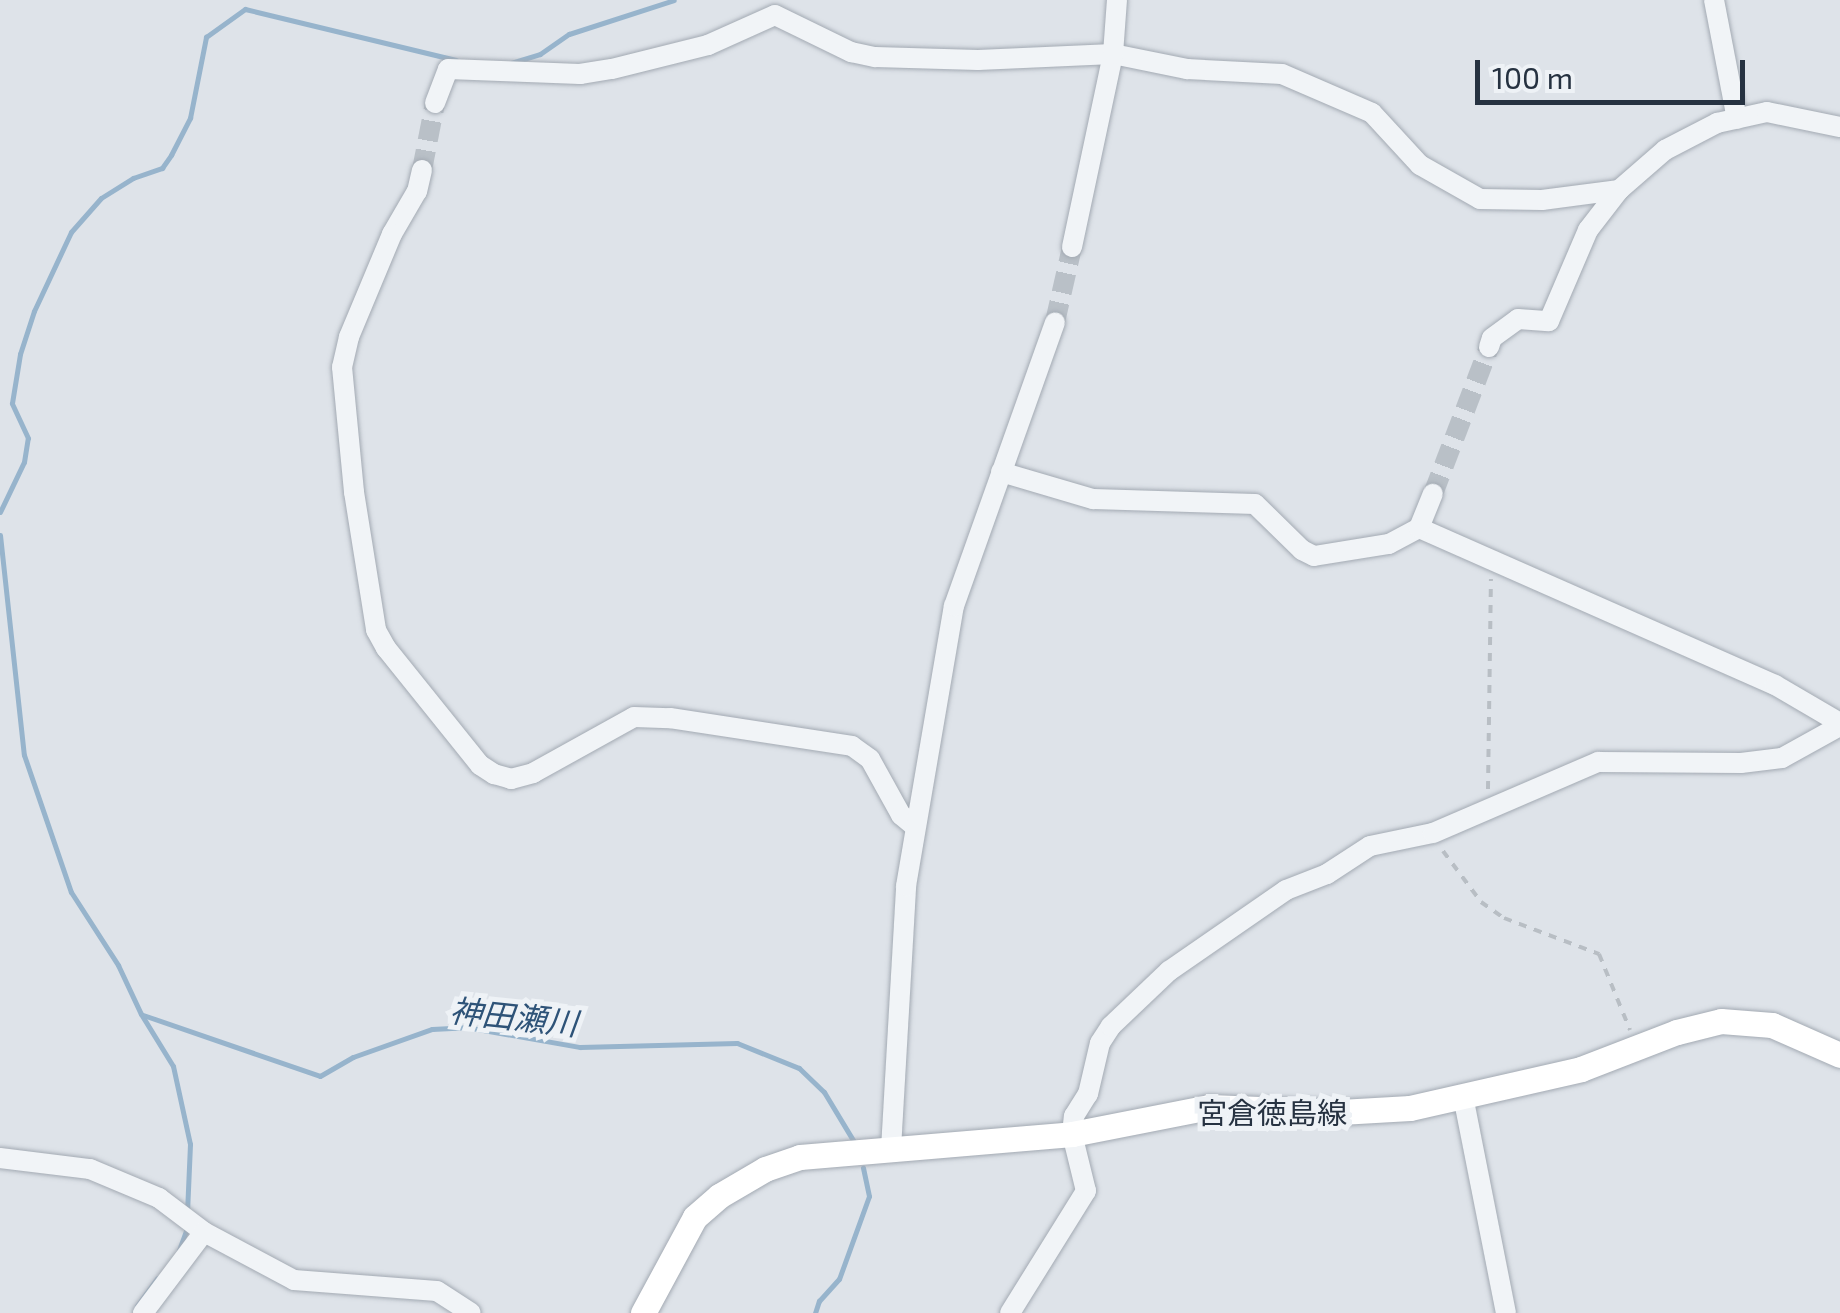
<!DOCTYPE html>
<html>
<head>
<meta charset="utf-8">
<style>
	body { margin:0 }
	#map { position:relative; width:1840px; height:1313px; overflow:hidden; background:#dee3e9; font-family:"Exo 2","Noto Sans JP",sans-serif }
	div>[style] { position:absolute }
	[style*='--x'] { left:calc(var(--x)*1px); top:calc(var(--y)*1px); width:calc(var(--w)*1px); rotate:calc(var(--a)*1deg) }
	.stream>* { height:5px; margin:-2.5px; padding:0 2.5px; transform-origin:2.5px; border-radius:2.5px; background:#97b4cc }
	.minor-tunnel>* { height:20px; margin-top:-10px; transform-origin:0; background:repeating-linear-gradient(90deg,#b9c0c7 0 20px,transparent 0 30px) }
	.path>* { height:4px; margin-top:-2px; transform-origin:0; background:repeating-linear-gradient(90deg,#b8bec4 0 8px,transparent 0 16px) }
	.roads { filter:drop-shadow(0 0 2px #a3aab3) drop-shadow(0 0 2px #a3aab3) }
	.minor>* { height:20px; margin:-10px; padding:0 10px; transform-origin:10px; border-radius:10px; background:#f1f4f7 }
	.major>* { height:25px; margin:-12.5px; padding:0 12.5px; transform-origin:12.5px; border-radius:12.5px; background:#fff }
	span { translate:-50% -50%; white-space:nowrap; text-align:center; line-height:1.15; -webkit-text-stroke:10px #eef2f6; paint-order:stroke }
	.street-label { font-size:30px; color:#263241 }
	.water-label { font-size:32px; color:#2e5378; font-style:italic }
	.scale { position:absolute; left:1475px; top:60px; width:270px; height:45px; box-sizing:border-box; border:5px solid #263241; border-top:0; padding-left:12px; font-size:30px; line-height:35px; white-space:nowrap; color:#263241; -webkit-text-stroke:8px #eef2f6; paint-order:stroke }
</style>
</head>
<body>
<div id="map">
	<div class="stream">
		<div style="--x:511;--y:63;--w:30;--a:-17"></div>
		<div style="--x:540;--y:54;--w:35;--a:-35"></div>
		<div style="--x:569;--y:34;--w:110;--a:-17.9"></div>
		<div style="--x:0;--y:512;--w:55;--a:-64.4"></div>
		<div style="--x:24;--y:462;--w:24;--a:-81"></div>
		<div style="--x:28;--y:438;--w:38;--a:-115"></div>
		<div style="--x:12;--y:403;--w:50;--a:-80.7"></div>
		<div style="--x:20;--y:354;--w:45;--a:-72"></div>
		<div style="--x:34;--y:311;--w:87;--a:-64.9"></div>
		<div style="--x:71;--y:232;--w:45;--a:-48.6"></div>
		<div style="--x:101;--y:198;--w:38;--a:-32"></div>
		<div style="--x:133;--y:178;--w:31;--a:-19"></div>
		<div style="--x:162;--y:168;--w:16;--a:-55"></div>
		<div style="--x:171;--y:155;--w:42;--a:-62.8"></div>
		<div style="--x:190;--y:118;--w:83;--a:-78.8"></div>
		<div style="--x:206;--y:37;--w:48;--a:-35.7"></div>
		<div style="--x:245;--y:9;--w:217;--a:13.6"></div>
		<div style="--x:0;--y:535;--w:221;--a:83.8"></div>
		<div style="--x:24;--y:755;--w:145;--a:71.1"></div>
		<div style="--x:71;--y:892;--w:87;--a:57.2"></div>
		<div style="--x:118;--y:965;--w:54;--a:64.9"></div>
		<div style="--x:141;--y:1014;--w:61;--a:58.4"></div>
		<div style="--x:173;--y:1066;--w:80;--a:77.7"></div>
		<div style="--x:190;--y:1144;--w:68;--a:92.5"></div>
		<div style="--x:143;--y:1015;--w:187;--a:19"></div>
		<div style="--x:320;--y:1076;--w:38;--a:-30"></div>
		<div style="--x:353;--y:1057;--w:84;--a:-19.5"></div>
		<div style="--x:432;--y:1029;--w:34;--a:-3"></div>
		<div style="--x:466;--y:1027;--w:116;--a:10"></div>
		<div style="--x:580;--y:1047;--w:157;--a:-1.5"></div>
		<div style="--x:737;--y:1043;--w:67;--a:22"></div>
		<div style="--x:799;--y:1068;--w:35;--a:44"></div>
		<div style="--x:824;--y:1092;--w:62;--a:58.9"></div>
		<div style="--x:179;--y:1250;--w:23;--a:-70"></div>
		<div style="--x:137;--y:1306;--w:34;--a:-54"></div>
		<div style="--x:815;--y:1313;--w:13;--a:-72"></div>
		<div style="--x:819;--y:1301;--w:30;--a:-48"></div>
		<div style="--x:839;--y:1279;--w:88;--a:-70.1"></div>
		<div style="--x:869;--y:1196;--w:29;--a:-102"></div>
	</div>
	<div class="minor-tunnel">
		<div style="--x:422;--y:170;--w:68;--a:-79"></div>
		<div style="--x:1055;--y:322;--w:77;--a:-77.2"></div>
		<div style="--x:1433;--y:494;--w:157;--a:-69.1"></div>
	</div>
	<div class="path">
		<div style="--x:1488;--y:789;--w:210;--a:-89.2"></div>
		<div style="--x:1443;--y:851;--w:64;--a:53.3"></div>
		<div style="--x:1481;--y:902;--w:28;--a:35"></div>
		<div style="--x:1504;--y:918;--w:102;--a:20.8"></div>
		<div style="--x:1599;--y:954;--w:82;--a:67.8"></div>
	</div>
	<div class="roads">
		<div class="minor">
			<div style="--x:1714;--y:0;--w:121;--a:79.1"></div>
			<div style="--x:435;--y:103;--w:36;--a:-69"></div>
			<div style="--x:448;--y:69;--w:132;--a:2.2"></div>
			<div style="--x:580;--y:74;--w:32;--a:-9"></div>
			<div style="--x:612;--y:69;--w:99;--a:-14"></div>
			<div style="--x:708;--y:45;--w:73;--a:-24.1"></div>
			<div style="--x:775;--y:15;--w:85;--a:26"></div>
			<div style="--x:851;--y:52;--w:25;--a:12"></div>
			<div style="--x:875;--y:57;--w:103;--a:1.7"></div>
			<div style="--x:978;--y:60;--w:135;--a:-2.5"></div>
			<div style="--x:1113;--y:54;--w:76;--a:11.5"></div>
			<div style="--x:1187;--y:69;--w:95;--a:3"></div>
			<div style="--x:1282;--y:74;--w:98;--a:23.4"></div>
			<div style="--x:1372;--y:113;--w:71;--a:47.3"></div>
			<div style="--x:1420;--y:165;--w:69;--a:29.5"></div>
			<div style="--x:1480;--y:199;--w:62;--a:0.9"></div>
			<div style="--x:1542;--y:200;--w:78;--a:-7.4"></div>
			<div style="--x:1619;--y:190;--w:61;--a:-41"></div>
			<div style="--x:1665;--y:150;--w:59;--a:-27.4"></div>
			<div style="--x:1717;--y:123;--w:51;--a:-12.4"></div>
			<div style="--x:1767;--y:112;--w:75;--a:11.6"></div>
			<div style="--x:422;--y:170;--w:22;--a:103"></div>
			<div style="--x:417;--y:191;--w:50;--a:120.2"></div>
			<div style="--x:392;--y:234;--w:112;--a:112.7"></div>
			<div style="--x:349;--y:337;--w:31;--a:103"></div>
			<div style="--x:342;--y:367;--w:126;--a:84.5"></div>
			<div style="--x:354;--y:492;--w:140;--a:80.9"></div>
			<div style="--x:376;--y:630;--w:21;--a:61"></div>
			<div style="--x:386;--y:648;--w:150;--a:51.2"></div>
			<div style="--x:480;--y:765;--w:17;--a:33"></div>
			<div style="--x:494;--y:774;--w:18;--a:16"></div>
			<div style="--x:511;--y:779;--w:23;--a:-15"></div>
			<div style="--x:533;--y:773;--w:115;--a:-29"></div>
			<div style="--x:634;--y:717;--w:36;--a:2"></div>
			<div style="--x:670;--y:718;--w:184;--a:8.7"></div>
			<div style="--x:852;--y:746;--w:22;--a:36"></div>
			<div style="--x:870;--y:759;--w:64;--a:61"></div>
			<div style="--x:901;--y:815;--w:17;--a:40"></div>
			<div style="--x:1072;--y:247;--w:197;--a:-78"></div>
			<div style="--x:1113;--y:54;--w:54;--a:-85.8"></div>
			<div style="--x:1489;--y:347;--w:9;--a:-72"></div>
			<div style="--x:1492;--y:338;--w:32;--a:-36"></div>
			<div style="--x:1518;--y:319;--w:31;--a:4"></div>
			<div style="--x:1549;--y:321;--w:99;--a:-66.8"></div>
			<div style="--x:1588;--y:230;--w:51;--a:-52.2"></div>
			<div style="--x:1001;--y:472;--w:96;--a:16.4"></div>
			<div style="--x:1093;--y:499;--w:162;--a:1.8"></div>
			<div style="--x:1255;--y:504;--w:66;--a:44.4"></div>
			<div style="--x:1302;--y:550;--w:13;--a:27"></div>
			<div style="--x:1314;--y:556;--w:76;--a:-9.1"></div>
			<div style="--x:1389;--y:544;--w:34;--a:-28"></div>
			<div style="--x:1419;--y:528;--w:389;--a:23.8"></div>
			<div style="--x:1775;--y:685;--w:75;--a:30.3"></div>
			<div style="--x:1419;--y:528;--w:37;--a:-68"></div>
			<div style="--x:1463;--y:1096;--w:221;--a:78.8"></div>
			<div style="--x:891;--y:1149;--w:263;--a:-86.7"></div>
			<div style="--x:906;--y:886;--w:284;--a:-80.3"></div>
			<div style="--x:954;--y:606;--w:301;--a:-70.4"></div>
			<div style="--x:0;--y:1158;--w:91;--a:7"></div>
			<div style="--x:90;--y:1169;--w:75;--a:22.8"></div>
			<div style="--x:159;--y:1198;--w:56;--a:37.1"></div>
			<div style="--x:204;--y:1232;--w:102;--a:28.1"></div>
			<div style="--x:294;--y:1280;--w:143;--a:4.4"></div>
			<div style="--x:437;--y:1291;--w:40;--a:32.9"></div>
			<div style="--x:143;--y:1313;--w:101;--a:-53"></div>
			<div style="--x:1010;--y:1313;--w:144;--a:-58.1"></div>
			<div style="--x:1086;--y:1191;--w:59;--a:-103.8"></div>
			<div style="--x:1072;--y:1134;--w:18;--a:-84"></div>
			<div style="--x:1074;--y:1116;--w:26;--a:-58"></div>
			<div style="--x:1088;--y:1094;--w:52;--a:-76.8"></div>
			<div style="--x:1100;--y:1043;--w:20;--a:-57"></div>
			<div style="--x:1111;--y:1026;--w:80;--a:-43.5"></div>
			<div style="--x:1169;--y:971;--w:142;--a:-34.7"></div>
			<div style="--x:1286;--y:890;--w:44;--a:-21.3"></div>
			<div style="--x:1327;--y:874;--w:51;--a:-33.1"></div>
			<div style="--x:1370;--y:846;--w:64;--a:-11.7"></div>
			<div style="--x:1433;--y:833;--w:180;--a:-23.3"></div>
			<div style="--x:1598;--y:762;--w:143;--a:0.4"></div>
			<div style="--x:1741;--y:763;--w:41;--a:-7"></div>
			<div style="--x:1782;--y:758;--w:66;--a:-28.9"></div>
		</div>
		<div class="major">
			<div style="--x:643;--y:1313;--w:109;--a:-61.6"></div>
			<div style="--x:695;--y:1217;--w:32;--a:-41"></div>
			<div style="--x:719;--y:1196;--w:53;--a:-30.4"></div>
			<div style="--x:765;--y:1169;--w:37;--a:-19"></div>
			<div style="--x:800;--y:1157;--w:273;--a:-4.8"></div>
			<div style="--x:1072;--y:1134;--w:140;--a:-11.1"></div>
			<div style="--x:1209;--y:1107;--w:131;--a:2.2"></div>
			<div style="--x:1340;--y:1112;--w:70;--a:-3.3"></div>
			<div style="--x:1410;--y:1108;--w:175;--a:-12.8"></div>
			<div style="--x:1581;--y:1069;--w:103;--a:-21.1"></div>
			<div style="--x:1677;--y:1032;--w:45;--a:-14"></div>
			<div style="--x:1721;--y:1021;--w:51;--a:4.5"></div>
			<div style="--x:1772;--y:1025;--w:74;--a:23.8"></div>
		</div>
	</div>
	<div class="street-label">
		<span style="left:1272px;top:1112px">宮倉徳島線</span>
	</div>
	<div class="water-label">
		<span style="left:514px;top:1016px;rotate:6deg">神田瀬川</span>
	</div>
	<div class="scale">100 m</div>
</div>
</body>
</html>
